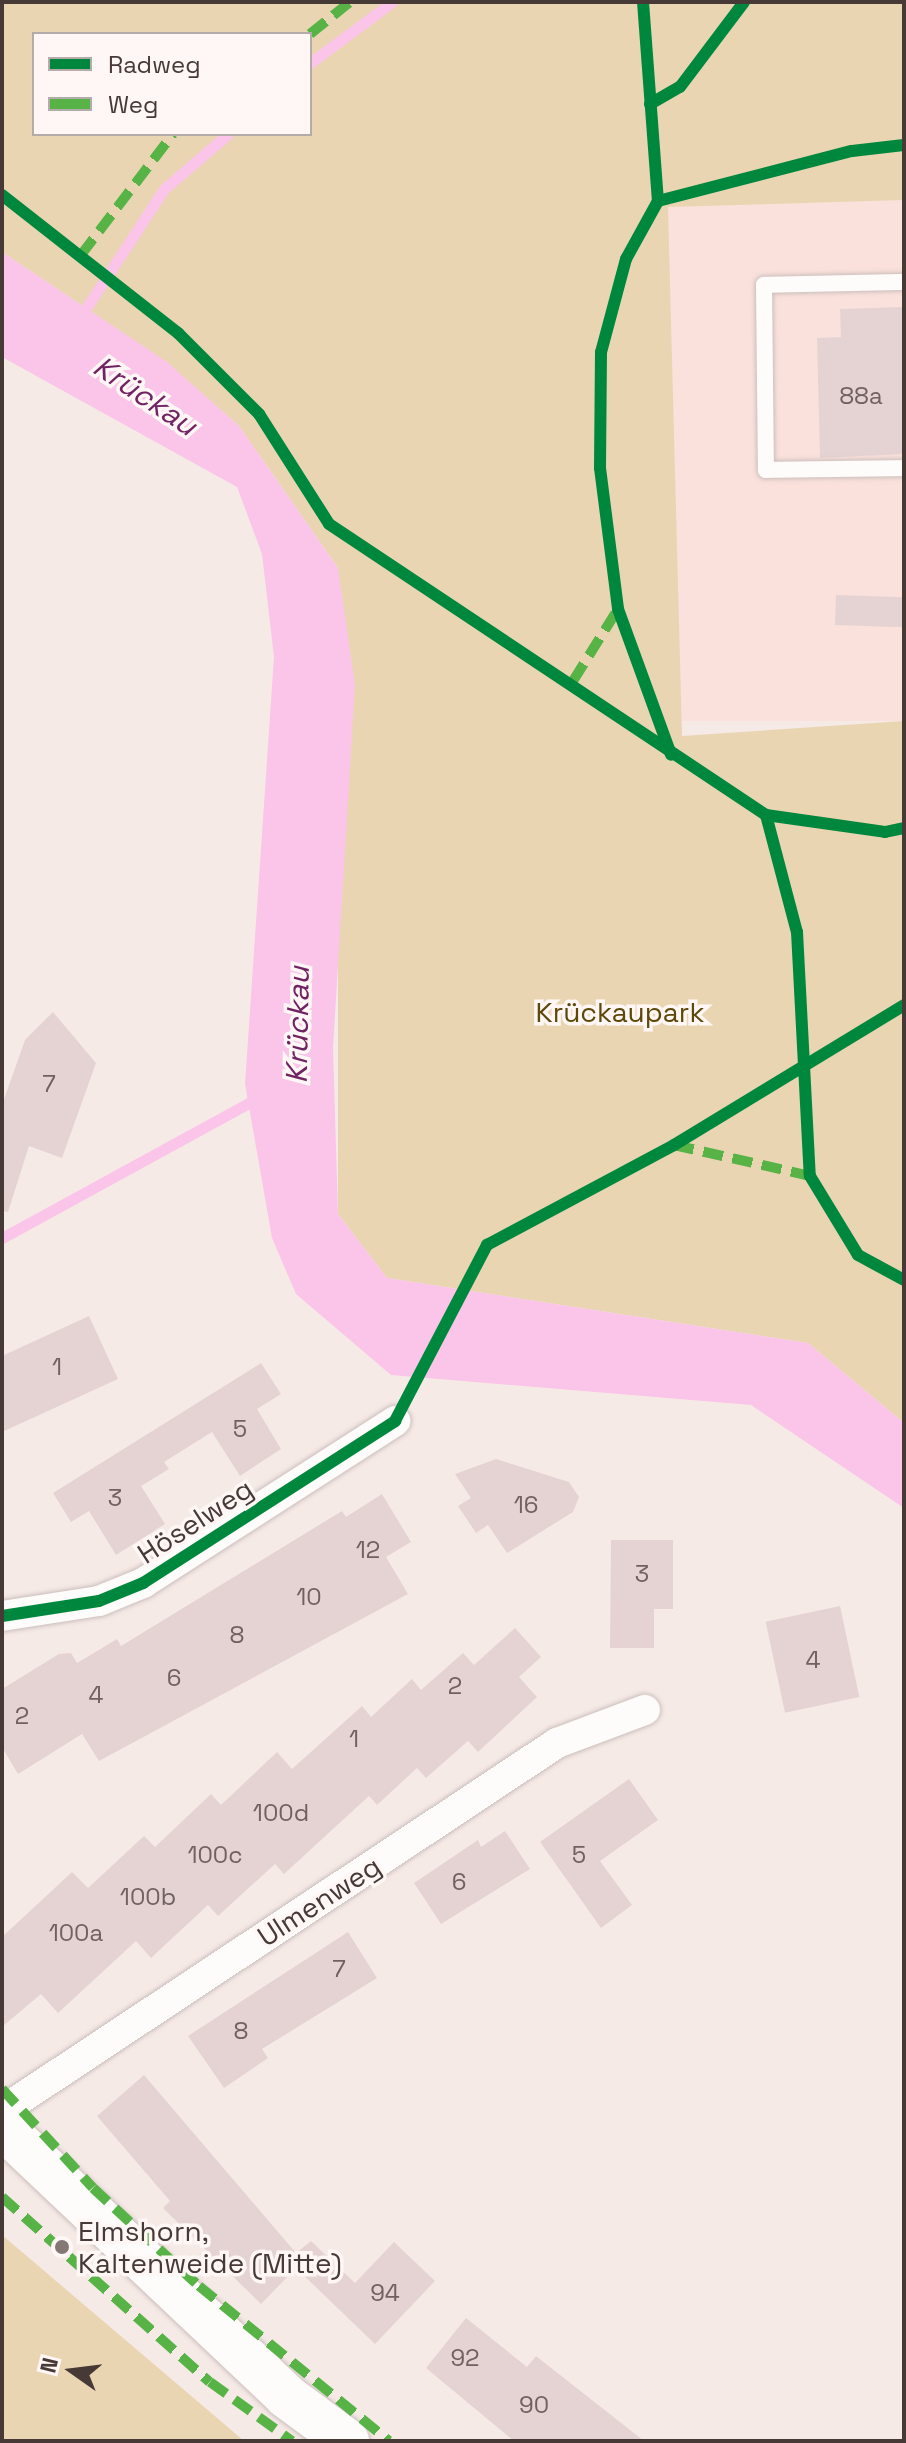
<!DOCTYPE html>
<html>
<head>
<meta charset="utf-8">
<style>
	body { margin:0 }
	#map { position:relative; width:906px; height:2443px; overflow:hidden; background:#f6eae7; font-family:"Space Grotesk",sans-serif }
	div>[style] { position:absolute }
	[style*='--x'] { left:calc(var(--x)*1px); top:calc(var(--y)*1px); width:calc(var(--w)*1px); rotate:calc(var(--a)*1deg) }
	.built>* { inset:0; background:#fae1dc; transform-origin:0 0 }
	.green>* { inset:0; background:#ead5b2 }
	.water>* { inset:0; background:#fac5e8 }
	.stream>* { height:11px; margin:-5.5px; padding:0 5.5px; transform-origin:5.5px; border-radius:5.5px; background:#fac5e8 }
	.building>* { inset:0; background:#e5d3d3; transform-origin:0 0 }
	.roads { filter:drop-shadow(0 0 2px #cbbfbc) drop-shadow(0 0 2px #cbbfbc) }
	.service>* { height:16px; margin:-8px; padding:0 8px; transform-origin:8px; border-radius:8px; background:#fefcfb }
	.minor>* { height:30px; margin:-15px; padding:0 15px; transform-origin:15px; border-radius:15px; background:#fefcfb }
	.secondary>* { height:44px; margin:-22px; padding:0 22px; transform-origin:22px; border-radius:22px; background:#fefcfb }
	.quiet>* { height:10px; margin-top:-5px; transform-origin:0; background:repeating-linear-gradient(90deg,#57b346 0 20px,transparent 0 30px) }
	.cycleway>* { height:12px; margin:-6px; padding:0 6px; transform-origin:6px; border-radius:6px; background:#00873e }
	.dots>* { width:22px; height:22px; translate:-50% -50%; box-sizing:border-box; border:4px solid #fef7f5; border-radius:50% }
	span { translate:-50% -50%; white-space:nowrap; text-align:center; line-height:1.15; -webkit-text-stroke:7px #fef7f5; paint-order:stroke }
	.number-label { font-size:24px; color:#70615f }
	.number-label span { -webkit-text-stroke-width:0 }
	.park-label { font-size:28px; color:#5e4707 }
	.street-label { font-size:28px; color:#473936 }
	.poi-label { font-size:28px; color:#473936 }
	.left { translate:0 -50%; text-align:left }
	.water-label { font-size:30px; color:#712262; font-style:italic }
	.frame { position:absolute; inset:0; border:4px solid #473936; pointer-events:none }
	.legend { position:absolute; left:32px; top:32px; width:280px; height:104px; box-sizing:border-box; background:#fef7f5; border:2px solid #b5aba9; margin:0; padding:10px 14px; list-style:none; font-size:24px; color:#473936 }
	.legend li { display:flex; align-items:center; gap:16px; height:40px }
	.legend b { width:40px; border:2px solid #b5aba9 }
	.north { position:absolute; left:32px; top:2331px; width:80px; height:80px; -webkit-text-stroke:6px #fef7f5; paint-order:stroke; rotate:284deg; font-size:22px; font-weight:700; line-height:32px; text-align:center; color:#473936 }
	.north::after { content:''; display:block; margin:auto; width:28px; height:36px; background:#473936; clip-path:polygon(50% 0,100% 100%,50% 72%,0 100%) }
</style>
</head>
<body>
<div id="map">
	<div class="built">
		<div style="left:904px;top:200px;width:521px;height:236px;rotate:90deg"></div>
	</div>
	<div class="green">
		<div style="clip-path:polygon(evenodd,2px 2px,904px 2px,904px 200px,668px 207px,682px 736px,904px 721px,904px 1423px,808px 1343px,387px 1278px,338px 1214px,338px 568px,239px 426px,166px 362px,2px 252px,2px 2px,34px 34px,310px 34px,310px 134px,34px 134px,34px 34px)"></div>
		<div style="clip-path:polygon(2px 2235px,243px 2440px,242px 2441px,2px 2441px)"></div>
	</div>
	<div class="water">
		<div style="clip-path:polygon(2px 252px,167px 362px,239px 426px,338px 568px,355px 685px,333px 1048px,338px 1214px,387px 1278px,808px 1343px,904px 1423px,904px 1508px,751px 1405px,391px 1375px,296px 1294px,272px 1238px,245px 1084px,274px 657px,262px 554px,237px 487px,2px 357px)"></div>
	</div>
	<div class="stream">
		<div style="--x:310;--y:63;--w:102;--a:-36.6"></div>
		<div style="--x:79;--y:319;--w:155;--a:-56.8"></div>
		<div style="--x:164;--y:189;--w:84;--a:-40.7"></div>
		<div style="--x:2;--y:1238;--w:295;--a:-28.7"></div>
	</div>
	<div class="building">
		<div style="clip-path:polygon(904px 307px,904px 454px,820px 458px,817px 338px,841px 337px,840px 309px)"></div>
		<div style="left:836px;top:595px;width:68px;height:30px;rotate:2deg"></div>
		<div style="clip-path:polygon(53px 1012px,96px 1063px,62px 1158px,29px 1146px,8px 1212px,2px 1211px,2px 1105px,25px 1040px)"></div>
		<div style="clip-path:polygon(89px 1316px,118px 1379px,2px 1432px,2px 1356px)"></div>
		<div style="clip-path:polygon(261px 1363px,281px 1394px,257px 1409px,281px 1449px,240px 1476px,212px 1432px,164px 1462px,169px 1469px,141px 1486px,165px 1524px,116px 1555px,89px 1511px,71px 1522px,53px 1493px)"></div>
		<div style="clip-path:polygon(496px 1459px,569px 1482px,579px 1497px,573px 1512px,507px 1553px,488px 1525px,476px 1533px,458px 1506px,471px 1498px,455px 1474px)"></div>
		<div style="clip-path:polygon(382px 1494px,411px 1542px,386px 1557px,408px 1594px,99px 1761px,82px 1734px,18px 1774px,2px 1747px,2px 1689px,59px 1654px,71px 1653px,77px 1663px,117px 1639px,121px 1646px,342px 1511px,346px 1517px)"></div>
		<div style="clip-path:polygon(611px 1540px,673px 1540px,673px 1609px,654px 1609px,654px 1648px,610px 1648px)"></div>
		<div style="left:840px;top:1606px;width:93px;height:76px;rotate:78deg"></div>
		<div style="clip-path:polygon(515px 1628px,541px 1657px,519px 1677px,537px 1697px,478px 1752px,468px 1741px,426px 1778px,417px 1768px,377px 1805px,369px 1796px,284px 1874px,275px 1864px,218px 1916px,208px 1905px,151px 1958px,136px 1941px,58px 2013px,41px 1994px,2px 2027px,2px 1937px,72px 1872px,88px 1888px,144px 1836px,155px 1847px,211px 1794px,221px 1805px,277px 1752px,292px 1769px,362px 1706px,371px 1717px,412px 1679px,421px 1690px,463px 1653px,474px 1665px)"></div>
		<div style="clip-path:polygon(629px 1779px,658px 1820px,600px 1861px,632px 1905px,601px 1928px,540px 1842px)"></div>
		<div style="clip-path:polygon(505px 1831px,530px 1869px,441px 1924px,414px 1883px,478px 1840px,481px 1847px)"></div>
		<div style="clip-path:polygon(348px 1932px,377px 1978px,262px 2049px,268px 2058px,224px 2088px,188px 2036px)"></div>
		<div style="clip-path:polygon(144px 2075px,296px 2253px,311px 2241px,355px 2283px,394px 2242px,435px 2281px,375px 2344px,296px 2268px,261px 2304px,163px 2208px,170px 2201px,97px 2116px)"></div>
		<div style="clip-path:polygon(466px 2318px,527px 2367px,536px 2356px,644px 2441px,514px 2441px,426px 2368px)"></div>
	</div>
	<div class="roads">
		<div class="service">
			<div style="--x:904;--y:282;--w:140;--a:178.8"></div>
			<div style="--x:764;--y:285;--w:185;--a:89.4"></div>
			<div style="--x:766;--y:470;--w:138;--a:-0.8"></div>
		</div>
		<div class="minor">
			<div style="--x:2;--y:1616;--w:98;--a:-8.8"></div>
			<div style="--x:99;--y:1601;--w:48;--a:-22.2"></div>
			<div style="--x:143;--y:1583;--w:300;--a:-32.7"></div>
			<div style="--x:2;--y:2111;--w:666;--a:-33.55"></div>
			<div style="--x:557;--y:1743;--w:94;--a:-20.6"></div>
		</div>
		<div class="secondary">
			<div style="--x:2;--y:2127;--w:391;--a:43.4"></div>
			<div style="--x:286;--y:2396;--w:76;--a:36.4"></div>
		</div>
	</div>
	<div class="quiet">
		<div style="--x:310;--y:34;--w:51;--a:-38.7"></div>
		<div style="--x:81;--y:255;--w:152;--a:-52.8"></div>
		<div style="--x:573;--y:681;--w:85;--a:-58"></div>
		<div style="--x:674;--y:1145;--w:139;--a:12.8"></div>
		<div style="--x:2;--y:2089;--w:134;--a:47.4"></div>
		<div style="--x:93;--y:2188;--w:144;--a:42.8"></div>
		<div style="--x:199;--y:2286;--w:245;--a:39.2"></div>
		<div style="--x:2;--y:2197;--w:278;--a:41.7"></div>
		<div style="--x:210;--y:2382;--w:101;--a:35.7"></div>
	</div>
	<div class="cycleway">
		<div style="--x:643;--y:2;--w:200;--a:85.7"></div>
		<div style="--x:658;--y:201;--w:66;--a:118.9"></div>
		<div style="--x:626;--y:259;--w:96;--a:105"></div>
		<div style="--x:601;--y:352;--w:116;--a:90.5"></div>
		<div style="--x:600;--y:468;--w:142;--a:82.7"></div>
		<div style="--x:618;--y:609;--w:155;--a:70"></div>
		<div style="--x:650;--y:104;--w:34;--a:-30"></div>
		<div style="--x:680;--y:87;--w:106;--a:-53"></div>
		<div style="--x:2;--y:195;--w:224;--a:38.1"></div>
		<div style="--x:178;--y:333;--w:115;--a:45"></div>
		<div style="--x:259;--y:414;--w:130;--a:57.5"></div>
		<div style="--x:329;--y:524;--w:525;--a:33.66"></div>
		<div style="--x:766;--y:815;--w:120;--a:8.1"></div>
		<div style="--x:885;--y:832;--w:19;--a:-12"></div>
		<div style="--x:658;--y:201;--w:200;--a:-14.5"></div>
		<div style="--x:852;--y:151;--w:52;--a:-6.6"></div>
		<div style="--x:766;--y:815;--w:121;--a:75.2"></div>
		<div style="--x:797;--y:932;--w:244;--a:87"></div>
		<div style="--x:810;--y:1176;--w:92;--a:58.7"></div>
		<div style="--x:858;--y:1255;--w:52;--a:28.5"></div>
		<div style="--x:2;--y:1616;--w:98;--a:-8.8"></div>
		<div style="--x:99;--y:1601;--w:48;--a:-22.2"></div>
		<div style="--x:143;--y:1583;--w:300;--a:-32.7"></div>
		<div style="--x:395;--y:1421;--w:199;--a:-62.4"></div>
		<div style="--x:487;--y:1245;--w:212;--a:-28.1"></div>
		<div style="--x:674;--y:1145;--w:269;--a:-31.3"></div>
	</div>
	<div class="dots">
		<div style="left:62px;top:2247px;background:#847774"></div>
	</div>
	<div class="number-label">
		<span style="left:861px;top:396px">88a</span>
		<span style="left:49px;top:1084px">7</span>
		<span style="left:57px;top:1367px">1</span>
		<span style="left:240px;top:1429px">5</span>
		<span style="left:115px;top:1498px">3</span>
		<span style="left:526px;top:1505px">16</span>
		<span style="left:368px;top:1550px">12</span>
		<span style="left:642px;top:1574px">3</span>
		<span style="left:309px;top:1597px">10</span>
		<span style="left:237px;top:1635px">8</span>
		<span style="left:813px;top:1660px">4</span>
		<span style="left:174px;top:1678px">6</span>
		<span style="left:455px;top:1686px">2</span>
		<span style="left:96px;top:1695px">4</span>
		<span style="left:22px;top:1716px">2</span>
		<span style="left:354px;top:1739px">1</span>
		<span style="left:281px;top:1813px">100d</span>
		<span style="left:215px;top:1855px">100c</span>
		<span style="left:579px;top:1855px">5</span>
		<span style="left:459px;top:1882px">6</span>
		<span style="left:148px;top:1897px">100b</span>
		<span style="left:76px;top:1933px">100a</span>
		<span style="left:339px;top:1969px">7</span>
		<span style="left:241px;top:2031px">8</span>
		<span style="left:385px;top:2293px">94</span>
		<span style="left:465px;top:2358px">92</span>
		<span style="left:534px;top:2405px">90</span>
	</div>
	<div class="park-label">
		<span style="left:620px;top:1012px">Krückaupark</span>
	</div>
	<div class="street-label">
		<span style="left:195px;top:1521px;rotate:-33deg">Höselweg</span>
		<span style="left:319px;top:1901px;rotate:-33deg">Ulmenweg</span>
	</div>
	<div class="poi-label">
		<span class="left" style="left:78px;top:2247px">Elmshorn,<br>Kaltenweide (Mitte)</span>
	</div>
	<div class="water-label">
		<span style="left:145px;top:396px;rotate:34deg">Krückau</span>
		<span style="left:298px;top:1025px;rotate:-89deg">Krückau</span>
	</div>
	<div class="frame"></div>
	<ul class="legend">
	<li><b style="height:10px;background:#00873e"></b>Radweg</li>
	<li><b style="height:10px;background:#57b346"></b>Weg</li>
	</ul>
	<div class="north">N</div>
</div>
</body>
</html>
